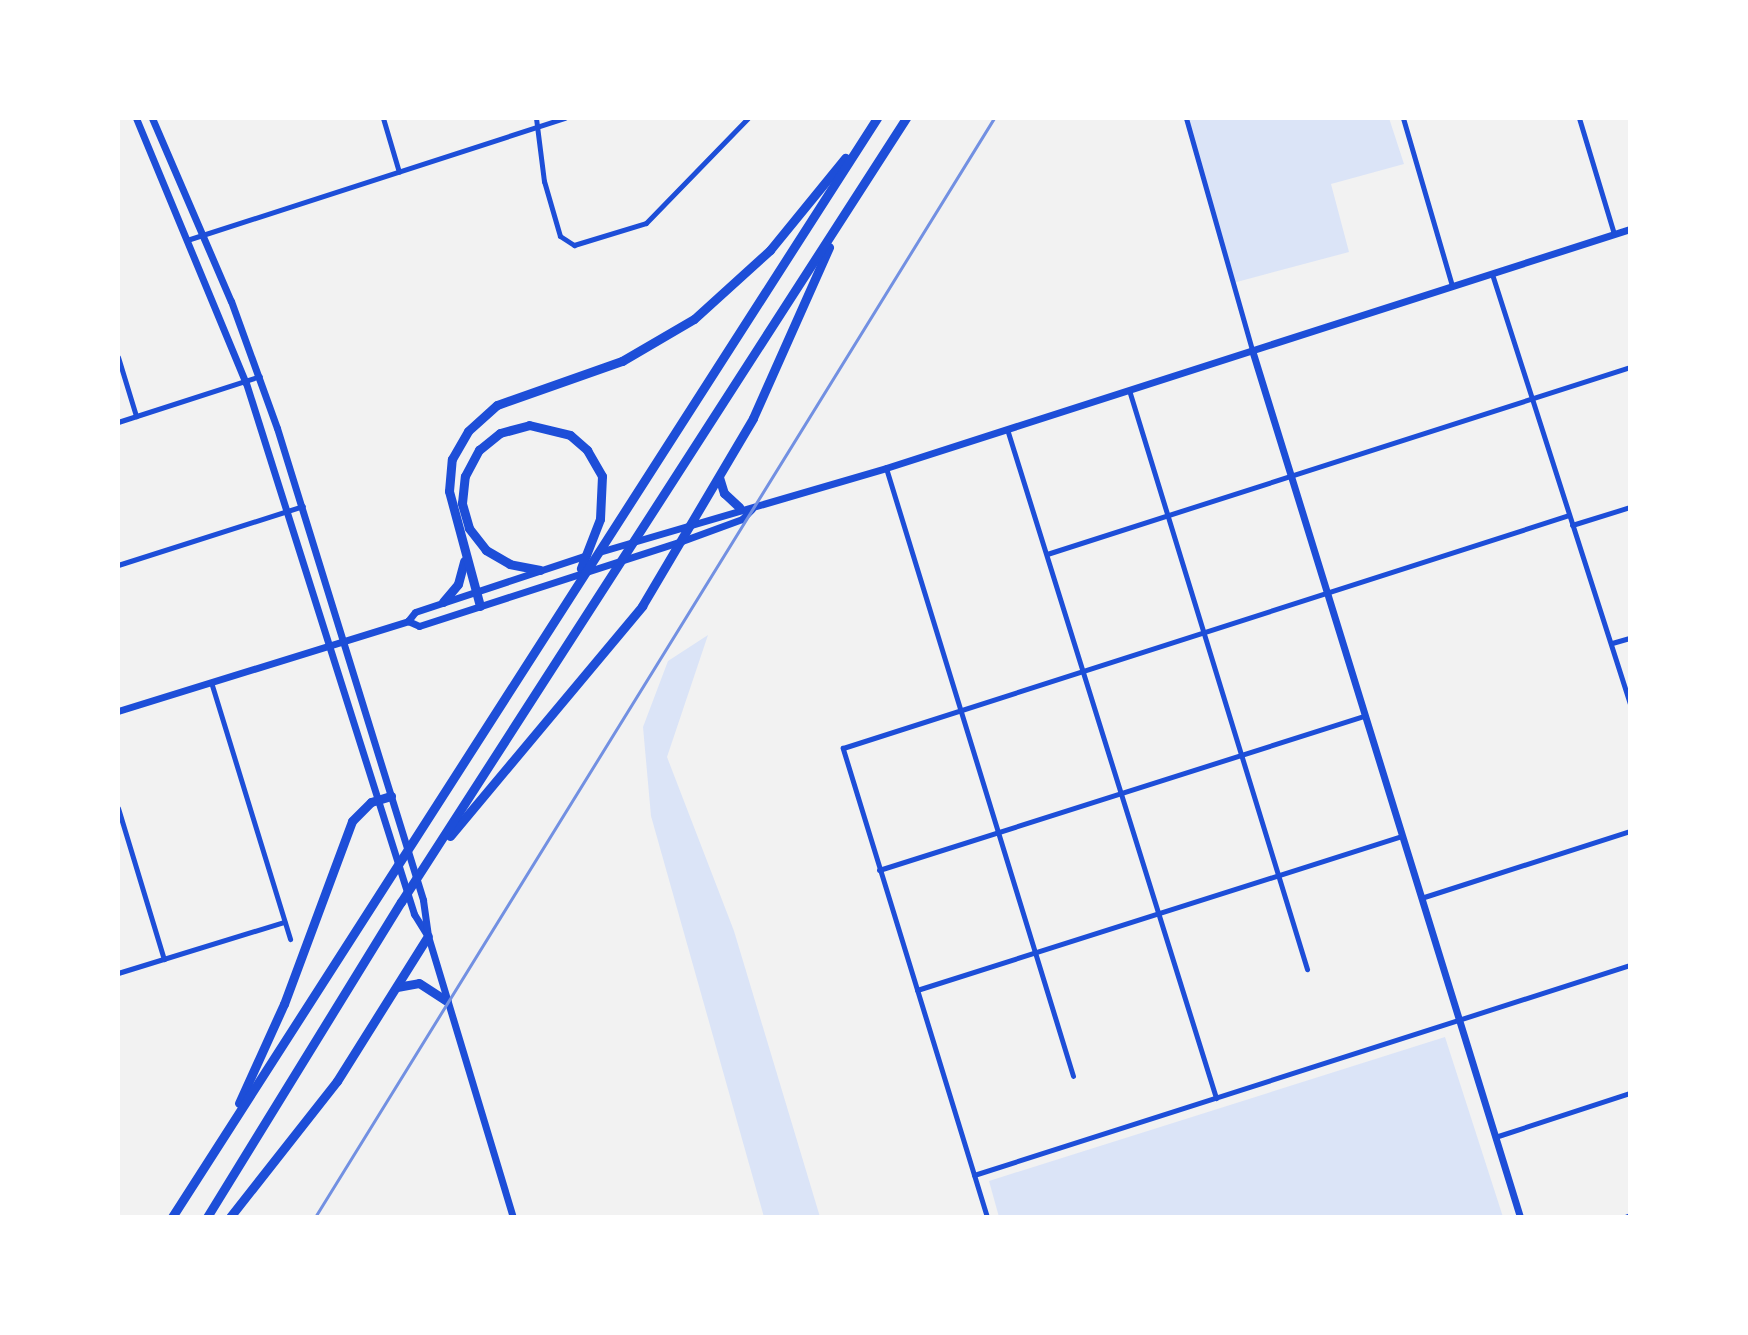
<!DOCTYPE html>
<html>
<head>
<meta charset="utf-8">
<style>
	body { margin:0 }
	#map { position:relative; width:1748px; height:1335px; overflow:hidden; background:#f2f2f2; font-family:Roboto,sans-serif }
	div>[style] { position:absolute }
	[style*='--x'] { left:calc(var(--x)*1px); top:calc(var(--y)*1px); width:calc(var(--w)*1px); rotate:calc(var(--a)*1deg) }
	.green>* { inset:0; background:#dbe4f7 }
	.minor>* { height:5px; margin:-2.5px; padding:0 2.5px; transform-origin:2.5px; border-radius:2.5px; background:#1d4ed8 }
	.secondary>* { height:7px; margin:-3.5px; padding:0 3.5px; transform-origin:3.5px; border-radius:3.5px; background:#1d4ed8 }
	.motorway>* { height:9px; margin:-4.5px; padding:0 4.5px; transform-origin:4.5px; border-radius:4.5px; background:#1d4ed8 }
	.rail>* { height:3px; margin:-1.5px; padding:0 1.5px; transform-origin:1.5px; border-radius:1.5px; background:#7290e2 }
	span { translate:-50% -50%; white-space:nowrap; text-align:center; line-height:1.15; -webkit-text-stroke:8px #fff; paint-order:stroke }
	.frame { position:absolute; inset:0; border:120px solid #fff; pointer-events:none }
</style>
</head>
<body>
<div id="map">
	<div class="green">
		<div style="clip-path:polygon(1184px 118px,1389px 118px,1404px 164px,1331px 184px,1349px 252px,1233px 283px)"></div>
		<div style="clip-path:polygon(708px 635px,667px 757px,734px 931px,820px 1217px,764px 1217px,651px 816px,643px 727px,668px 661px)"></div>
		<div style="clip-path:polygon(1445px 1037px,1503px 1217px,999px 1217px,989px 1181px)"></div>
	</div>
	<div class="minor">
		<div style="--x:383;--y:118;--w:56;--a:73.5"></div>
		<div style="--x:536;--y:118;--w:64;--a:82.8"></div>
		<div style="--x:544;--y:181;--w:57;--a:73.8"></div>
		<div style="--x:560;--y:236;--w:17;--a:33"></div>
		<div style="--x:574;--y:245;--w:75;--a:-17"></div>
		<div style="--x:646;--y:223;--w:146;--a:-45.8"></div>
		<div style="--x:1186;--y:118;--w:241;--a:74.1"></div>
		<div style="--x:1403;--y:118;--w:175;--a:73.7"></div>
		<div style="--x:1579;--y:118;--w:121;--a:73.2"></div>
		<div style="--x:187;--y:240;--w:397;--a:-17.9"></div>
		<div style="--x:1492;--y:274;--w:452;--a:72.2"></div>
		<div style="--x:118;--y:357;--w:62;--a:73"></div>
		<div style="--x:1129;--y:390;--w:606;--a:72.91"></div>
		<div style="--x:118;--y:422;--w:149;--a:-17.9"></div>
		<div style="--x:1007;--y:429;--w:701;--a:72.65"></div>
		<div style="--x:886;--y:468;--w:636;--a:72.9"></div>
		<div style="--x:1572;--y:525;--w:61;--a:-17.2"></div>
		<div style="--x:1047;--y:554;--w:612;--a:-17.78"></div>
		<div style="--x:118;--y:565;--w:194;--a:-17.7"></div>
		<div style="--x:1612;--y:643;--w:19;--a:-16"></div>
		<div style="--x:211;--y:682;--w:269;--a:72.9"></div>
		<div style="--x:118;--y:808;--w:158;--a:73.1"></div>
		<div style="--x:879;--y:870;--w:509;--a:-17.62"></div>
		<div style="--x:1421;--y:898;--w:219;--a:-17.8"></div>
		<div style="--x:118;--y:973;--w:174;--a:-17.1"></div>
		<div style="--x:917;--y:990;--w:509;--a:-17.62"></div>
		<div style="--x:1495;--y:1137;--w:142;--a:-18.1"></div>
		<div style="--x:974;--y:1175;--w:689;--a:-17.75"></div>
		<div style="--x:987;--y:1217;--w:491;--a:-107.1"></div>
		<div style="--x:843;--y:748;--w:762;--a:-17.79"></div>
		<div style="--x:1625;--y:1217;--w:5;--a:-22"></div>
	</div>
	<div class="secondary">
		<div style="--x:136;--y:118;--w:287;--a:67.5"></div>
		<div style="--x:246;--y:383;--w:557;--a:72.44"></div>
		<div style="--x:414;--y:914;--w:26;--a:58"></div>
		<div style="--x:152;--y:118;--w:199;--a:66.7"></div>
		<div style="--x:231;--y:301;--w:135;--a:70.1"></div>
		<div style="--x:277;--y:428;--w:494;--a:72.8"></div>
		<div style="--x:423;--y:900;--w:36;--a:82"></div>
		<div style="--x:428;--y:936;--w:294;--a:73.2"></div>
		<div style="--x:1252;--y:350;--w:907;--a:72.82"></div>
		<div style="--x:599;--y:552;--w:299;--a:-16.3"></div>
		<div style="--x:886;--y:468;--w:781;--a:-17.81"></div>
		<div style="--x:408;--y:621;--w:12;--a:24"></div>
		<div style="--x:419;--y:626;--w:276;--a:-17.9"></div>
		<div style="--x:682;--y:541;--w:64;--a:-20.1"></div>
		<div style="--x:742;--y:519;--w:14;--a:-45"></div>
		<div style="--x:118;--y:711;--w:304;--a:-17.2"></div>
		<div style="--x:408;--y:621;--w:11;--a:-52"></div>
		<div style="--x:415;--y:612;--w:181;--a:-18.3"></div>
	</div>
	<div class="motorway">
		<div style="--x:719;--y:477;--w:17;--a:73"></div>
		<div style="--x:724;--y:493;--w:21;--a:43"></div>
		<div style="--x:540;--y:570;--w:31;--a:-169"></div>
		<div style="--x:510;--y:564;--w:28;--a:-150"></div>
		<div style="--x:486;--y:550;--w:28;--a:-128"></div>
		<div style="--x:469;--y:528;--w:26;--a:-106"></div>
		<div style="--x:462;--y:503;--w:27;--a:-84"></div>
		<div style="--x:465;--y:476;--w:30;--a:-62"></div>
		<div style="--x:479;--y:450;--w:27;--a:-39"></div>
		<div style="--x:500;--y:433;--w:30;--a:-15"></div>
		<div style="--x:529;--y:425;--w:42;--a:13.7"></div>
		<div style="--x:570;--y:435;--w:23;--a:41"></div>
		<div style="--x:587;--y:450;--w:30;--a:60"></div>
		<div style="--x:602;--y:476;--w:43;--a:92.7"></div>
		<div style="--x:600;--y:519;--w:53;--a:111.2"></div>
		<div style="--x:443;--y:602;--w:23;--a:-50"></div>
		<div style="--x:458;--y:584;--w:24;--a:-75"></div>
		<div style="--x:480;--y:606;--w:119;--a:-105.1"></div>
		<div style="--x:449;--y:491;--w:32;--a:-85"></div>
		<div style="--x:452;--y:459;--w:32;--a:-60"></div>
		<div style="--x:468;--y:431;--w:39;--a:-42"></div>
		<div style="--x:497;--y:405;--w:133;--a:-19.4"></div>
		<div style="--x:622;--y:361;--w:83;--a:-30.3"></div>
		<div style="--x:694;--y:319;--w:103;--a:-42.2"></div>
		<div style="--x:770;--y:250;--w:119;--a:-50.8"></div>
		<div style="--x:450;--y:836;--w:300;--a:-50.1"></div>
		<div style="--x:642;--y:606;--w:218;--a:-59.4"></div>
		<div style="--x:753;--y:418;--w:187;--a:-66"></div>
		<div style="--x:397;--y:987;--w:22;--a:-10"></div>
		<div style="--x:419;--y:983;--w:33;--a:33"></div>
		<div style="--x:239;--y:1103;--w:109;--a:-65.6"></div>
		<div style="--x:284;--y:1004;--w:195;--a:-69.6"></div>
		<div style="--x:352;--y:821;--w:27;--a:-45"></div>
		<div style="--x:371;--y:802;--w:21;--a:-17"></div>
		<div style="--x:172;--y:1217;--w:1306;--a:-57.32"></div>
		<div style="--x:207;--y:1217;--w:370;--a:-58.4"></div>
		<div style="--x:401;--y:902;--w:933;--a:-57.21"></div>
		<div style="--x:230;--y:1217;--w:173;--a:-51.8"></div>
		<div style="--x:337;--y:1081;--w:171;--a:-57.9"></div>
	</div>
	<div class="rail">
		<div style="--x:315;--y:1217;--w:1292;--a:-58.29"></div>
	</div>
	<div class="frame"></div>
</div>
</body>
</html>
